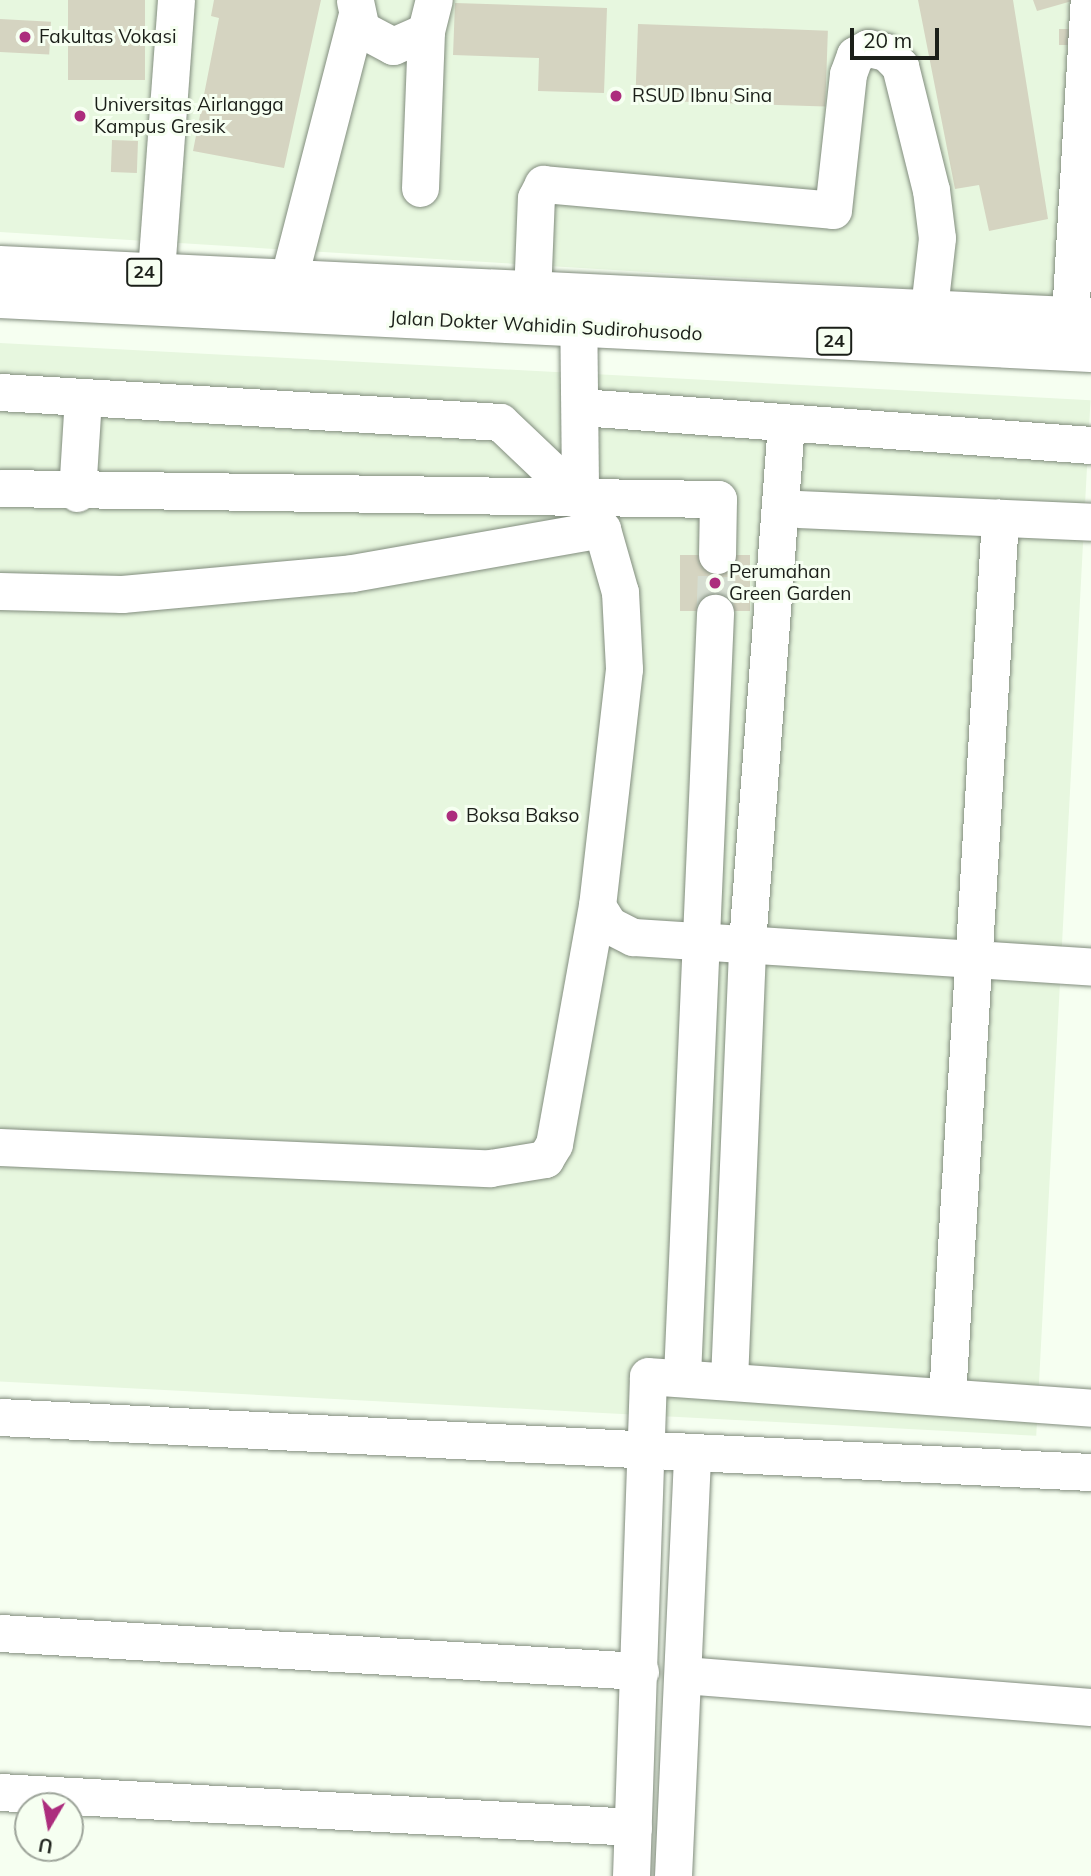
<!DOCTYPE html>
<html>
<head>
<meta charset="utf-8">
<style>
	body { margin:0 }
	#map { position:relative; width:1091px; height:1876px; overflow:hidden; background:#f6fff1; font-family:Mulish,sans-serif }
	div>[style] { position:absolute }
	[style*='--x'] { left:calc(var(--x)*1px); top:calc(var(--y)*1px); width:calc(var(--w)*1px); rotate:calc(var(--a)*1deg) }
	.built>* { inset:0; background:#e7f7df; transform-origin:0 0 }
	.building>* { inset:0; background:#d5d4c1; transform-origin:0 0 }
	.minor-tunnel>* { height:37px; margin-top:-18.5px; transform-origin:0; background:repeating-linear-gradient(90deg,#d5ddd1 0 37px,transparent 0 55px) }
	.roads { filter:drop-shadow(0 0 2px #828d7e) drop-shadow(0 0 2px #828d7e) }
	.minor>* { height:37px; margin:-18.5px; padding:0 18.5px; transform-origin:18.5px; border-radius:18.5px; background:#fff }
	.highway>* { height:38px; margin:-19px; padding:0 19px; transform-origin:19px; border-radius:19px; background:#fff }
	.dots>* { width:19px; height:19px; translate:-50% -50%; box-sizing:border-box; border:4px solid #f6fff1; border-radius:50% }
	span { translate:-50% -50%; white-space:nowrap; text-align:center; line-height:1.15; -webkit-text-stroke:6px #f6fff1; paint-order:stroke }
	.shield-label span { padding:2px 5px; background:#f6fff1; border:2px solid; border-radius:5px; -webkit-text-stroke-width:0 }
	.shield-label { font-size:18px; color:#1b1f19; font-weight:700 }
	.poi-label { font-size:19px; color:#1b1f19 }
	.left { translate:0 -50%; text-align:left }
	.street-label { font-size:19px; color:#1b1f19 }
	.north { position:absolute; left:14px; top:1792px; width:70px; height:70px; box-sizing:border-box; background:#f6fff1; border:2px solid #9ea59b; border-radius:50%; rotate:190deg; font-size:19px; font-weight:700; line-height:28px; text-align:center; color:#1b1f19 }
	.north::after { content:''; display:block; margin:auto; width:24px; height:32px; background:#ac2d7d; clip-path:polygon(50% 0,100% 100%,50% 72%,0 100%) }
	.scale { position:absolute; left:850px; top:28px; width:89px; height:32px; box-sizing:border-box; border:4px solid #1b1f19; border-top:0; padding-left:9px; font-size:21px; line-height:24px; white-space:nowrap; color:#1b1f19; -webkit-text-stroke:5px #f6fff1; paint-order:stroke }
</style>
</head>
<body>
<div id="map">
	<div class="built">
		<div style="clip-path:polygon(0 0,1075px 0,1066px 298px,0 232px)"></div>
		<div style="left:0;top:343px;width:1092px;height:1037px;rotate:3deg"></div>
	</div>
	<div class="building">
		<div style="left:68px;top:0;width:77px;height:80px"></div>
		<div style="clip-path:polygon(214px 0,321px 0,284px 168px,193px 151px,219px 18px,211px 16px)"></div>
		<div style="clip-path:polygon(918px 0,1013px 0,1048px 219px,989px 231px,979px 185px,955px 189px)"></div>
		<div style="clip-path:polygon(1033px 0,1072px 0,1072px 1px,1037px 11px)"></div>
		<div style="clip-path:polygon(455px 3px,607px 8px,604px 93px,538px 91px,539px 58px,453px 55px)"></div>
		<div style="left:0;top:19px;width:51px;height:33px;rotate:3deg"></div>
		<div style="left:638px;top:24px;width:190px;height:76px;rotate:2deg"></div>
		<div style="left:1059px;top:29px;width:10px;height:16px"></div>
		<div style="left:112px;top:140px;width:26px;height:32px;rotate:2deg"></div>
		<div style="left:680px;top:555px;width:70px;height:56px"></div>
	</div>
	<div class="minor-tunnel">
		<div style="--x:715;--y:613;--w:58;--a:-88"></div>
	</div>
	<div class="roads">
		<div class="minor">
			<div style="--x:355;--y:1;--w:29;--a:78"></div>
			<div style="--x:361;--y:29;--w:36;--a:28"></div>
			<div style="--x:393;--y:46;--w:36;--a:-24"></div>
			<div style="--x:426;--y:31;--w:32;--a:-76"></div>
			<div style="--x:420;--y:188;--w:157;--a:-87.8"></div>
			<div style="--x:156;--y:272;--w:273;--a:-85.8"></div>
			<div style="--x:578;--y:296;--w:202;--a:89.4"></div>
			<div style="--x:281;--y:308;--w:301;--a:-75.5"></div>
			<div style="--x:1070;--y:316;--w:317;--a:-86.6"></div>
			<div style="--x:531;--y:320;--w:122;--a:-87.7"></div>
			<div style="--x:536;--y:198;--w:16;--a:-63"></div>
			<div style="--x:543;--y:184;--w:291;--a:5.1"></div>
			<div style="--x:833;--y:210;--w:137;--a:-83.7"></div>
			<div style="--x:848;--y:74;--w:20;--a:-70"></div>
			<div style="--x:855;--y:55;--w:15;--a:-28"></div>
			<div style="--x:868;--y:48;--w:18;--a:13"></div>
			<div style="--x:886;--y:52;--w:20;--a:45"></div>
			<div style="--x:900;--y:66;--w:128;--a:76"></div>
			<div style="--x:931;--y:190;--w:48;--a:82.9"></div>
			<div style="--x:937;--y:238;--w:70;--a:96.5"></div>
			<div style="--x:0;--y:392;--w:501;--a:3.43"></div>
			<div style="--x:500;--y:422;--w:110;--a:43.5"></div>
			<div style="--x:580;--y:498;--w:38;--a:55"></div>
			<div style="--x:602;--y:529;--w:66;--a:74.1"></div>
			<div style="--x:620;--y:592;--w:77;--a:87"></div>
			<div style="--x:624;--y:669;--w:239;--a:96.5"></div>
			<div style="--x:597;--y:906;--w:22;--a:58"></div>
			<div style="--x:609;--y:925;--w:27;--a:27"></div>
			<div style="--x:633;--y:937;--w:459;--a:3.7"></div>
			<div style="--x:581;--y:407;--w:511;--a:4.26"></div>
			<div style="--x:0;--y:488;--w:718;--a:0.88"></div>
			<div style="--x:718;--y:499;--w:56;--a:91"></div>
			<div style="--x:77;--y:493;--w:95;--a:-86.4"></div>
			<div style="--x:799;--y:509;--w:292;--a:2.5"></div>
			<div style="--x:0;--y:591;--w:122;--a:1.4"></div>
			<div style="--x:122;--y:594;--w:231;--a:-5.2"></div>
			<div style="--x:352;--y:573;--w:254;--a:-10"></div>
			<div style="--x:0;--y:1147;--w:490;--a:2.5"></div>
			<div style="--x:490;--y:1168;--w:56;--a:-9.3"></div>
			<div style="--x:545;--y:1159;--w:17;--a:-59"></div>
			<div style="--x:554;--y:1144;--w:242;--a:-79.8"></div>
			<div style="--x:682;--y:1376;--w:764;--a:-87.52"></div>
			<div style="--x:729;--y:1380;--w:437;--a:-87.6"></div>
			<div style="--x:747;--y:943;--w:521;--a:-85.71"></div>
			<div style="--x:947;--y:1397;--w:881;--a:-86.55"></div>
			<div style="--x:0;--y:1417;--w:1092;--a:2.89"></div>
			<div style="--x:0;--y:1633;--w:641;--a:3.4"></div>
			<div style="--x:683;--y:1675;--w:409;--a:4.5"></div>
			<div style="--x:0;--y:1792;--w:634;--a:3.16"></div>
			<div style="--x:631;--y:1876;--w:500;--a:-88.05"></div>
			<div style="--x:648;--y:1376;--w:444;--a:4.1"></div>
			<div style="--x:673;--y:1876;--w:421;--a:-87.4"></div>
		</div>
		<div class="highway">
			<div style="--x:0;--y:265;--w:1092;--a:2.73"></div>
			<div style="--x:0;--y:299;--w:1092;--a:2.83"></div>
		</div>
	</div>
	<div class="dots">
		<div style="left:25px;top:37px;background:#ac2d7d"></div>
		<div style="left:616px;top:96px;background:#ac2d7d"></div>
		<div style="left:80px;top:116px;background:#ac2d7d"></div>
		<div style="left:715px;top:583px;background:#ac2d7d"></div>
		<div style="left:452px;top:816px;background:#ac2d7d"></div>
	</div>
	<div class="shield-label">
		<span style="left:144px;top:272px">24</span>
		<span style="left:834px;top:341px">24</span>
	</div>
	<div class="poi-label">
		<span class="left" style="left:39px;top:37px">Fakultas Vokasi</span>
		<span class="left" style="left:632px;top:96px">RSUD Ibnu Sina</span>
		<span class="left" style="left:94px;top:116px">Universitas Airlangga<br>Kampus Gresik</span>
		<span class="left" style="left:729px;top:583px">Perumahan<br>Green Garden</span>
		<span class="left" style="left:466px;top:816px">Boksa Bakso</span>
	</div>
	<div class="street-label">
		<span style="left:546px;top:326px;rotate:3deg">Jalan Dokter Wahidin Sudirohusodo</span>
	</div>
	<div class="north">U</div>
	<div class="scale">20 m</div>
</div>
</body>
</html>
